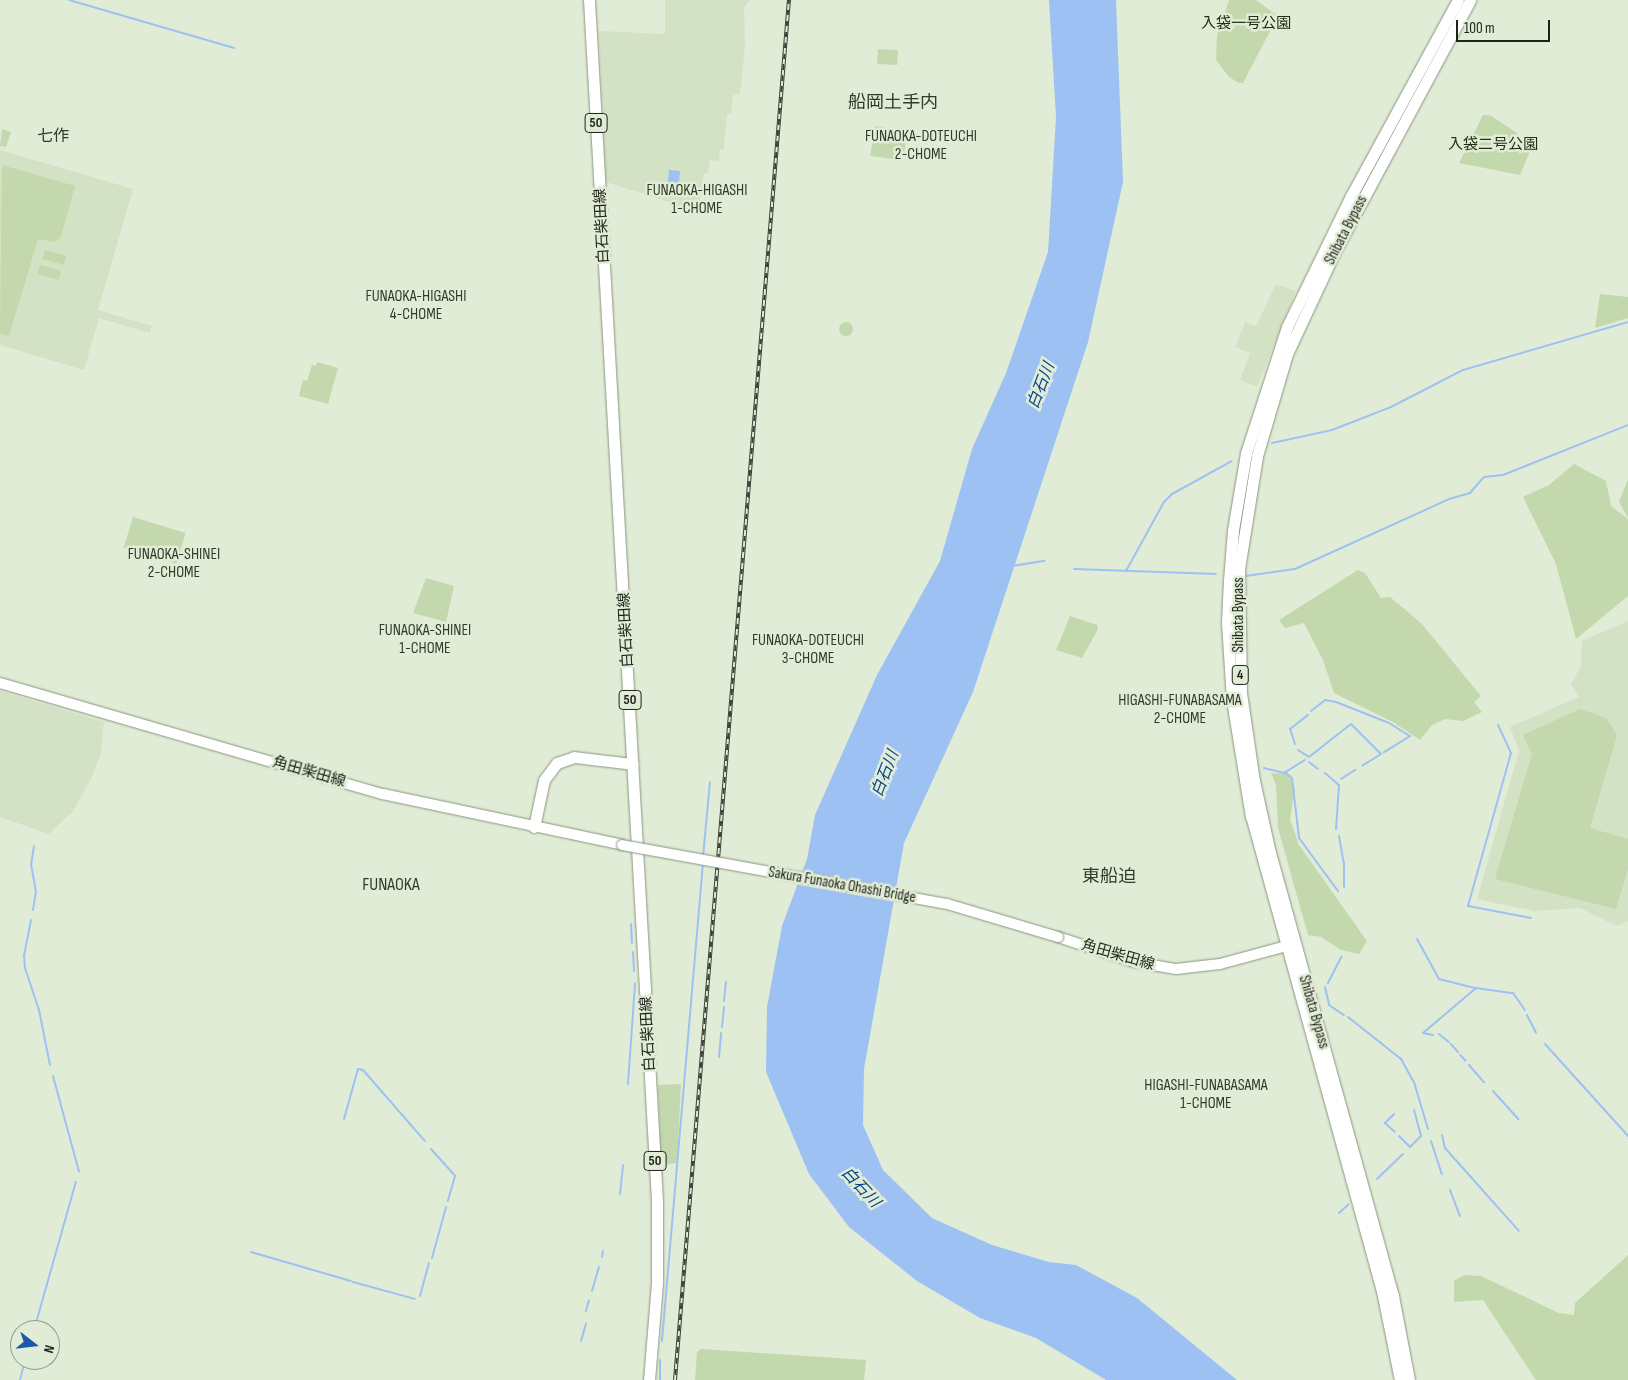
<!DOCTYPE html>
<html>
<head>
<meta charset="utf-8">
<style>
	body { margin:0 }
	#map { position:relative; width:1628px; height:1380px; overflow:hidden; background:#e1ecd6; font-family:"Sofia Sans Condensed","Noto Sans JP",sans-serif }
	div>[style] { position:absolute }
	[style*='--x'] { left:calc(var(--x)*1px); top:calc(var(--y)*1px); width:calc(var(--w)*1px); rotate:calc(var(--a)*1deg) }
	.built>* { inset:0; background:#d3e1c4 }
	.green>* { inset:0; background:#c3d8ad; transform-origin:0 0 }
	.round { border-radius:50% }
	.water>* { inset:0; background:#9dc1f3; transform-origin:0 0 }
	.pier>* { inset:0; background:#e1ecd6; transform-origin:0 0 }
	.stream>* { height:2px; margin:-1px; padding:0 1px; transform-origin:1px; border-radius:1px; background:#9dc1f3 }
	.roads { filter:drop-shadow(0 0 1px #8a9580) drop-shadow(0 0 1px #8a9580) }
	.secondary>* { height:10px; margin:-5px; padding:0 5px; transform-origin:5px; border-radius:5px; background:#fff }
	.primary>* { height:11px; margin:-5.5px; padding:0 5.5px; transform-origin:5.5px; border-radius:5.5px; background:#fff }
	.trunk>* { height:11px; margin:-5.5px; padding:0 5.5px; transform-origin:5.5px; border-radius:5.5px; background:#fff }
	.rail>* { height:4px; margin-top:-2px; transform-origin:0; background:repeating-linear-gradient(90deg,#e1ecd6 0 5.5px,#3c4137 0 11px); box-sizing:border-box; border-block:1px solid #3c4137 }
	.bridges { filter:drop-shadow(0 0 1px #8a9580) drop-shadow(0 0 1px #8a9580) }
	.secondary-bridge>* { height:10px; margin:-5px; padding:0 5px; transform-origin:5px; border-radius:5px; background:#fff }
	span { translate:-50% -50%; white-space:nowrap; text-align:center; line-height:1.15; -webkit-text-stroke:5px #e1ecd6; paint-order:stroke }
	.shield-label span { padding:1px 4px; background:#e1ecd6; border:1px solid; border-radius:4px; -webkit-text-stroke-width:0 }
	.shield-label { font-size:14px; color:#1e221a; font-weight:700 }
	.park-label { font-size:15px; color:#212e10 }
	.street-label { font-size:15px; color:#1e221a }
	.neighbourhood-label { font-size:16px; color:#323a28 }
	.water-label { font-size:16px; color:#06448b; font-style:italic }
	.quarter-label { font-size:18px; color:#323a28 }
	.north { position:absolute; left:10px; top:1320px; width:50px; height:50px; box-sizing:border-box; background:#e1ecd6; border:1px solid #939b8b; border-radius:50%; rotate:106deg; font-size:14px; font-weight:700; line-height:20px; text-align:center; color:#1e221a }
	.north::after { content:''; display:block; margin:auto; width:18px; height:22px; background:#1859aa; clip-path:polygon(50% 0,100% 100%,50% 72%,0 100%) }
	.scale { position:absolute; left:1456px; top:20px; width:94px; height:22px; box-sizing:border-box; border:2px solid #1e221a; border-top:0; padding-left:6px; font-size:15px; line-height:18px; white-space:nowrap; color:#1e221a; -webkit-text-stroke:4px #e1ecd6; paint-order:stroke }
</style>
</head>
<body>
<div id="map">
	<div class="built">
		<div style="clip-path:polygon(665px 0,750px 0,744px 8px,745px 45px,740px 94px,733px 95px,731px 114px,727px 114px,724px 149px,720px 149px,719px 161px,710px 160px,708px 173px,704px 173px,698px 211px,606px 182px,599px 31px,665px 34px)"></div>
		<div style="clip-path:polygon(0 150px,133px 189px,98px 310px,152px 326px,150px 333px,99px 318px,84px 370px,0 345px)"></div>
		<div style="clip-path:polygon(1276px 284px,1296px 291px,1257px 387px,1240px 380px,1250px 353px,1235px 347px,1245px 322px,1256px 326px)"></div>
		<div style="clip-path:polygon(1628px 621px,1628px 921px,1617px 926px,1580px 908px,1535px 911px,1477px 899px,1519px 751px,1510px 727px,1579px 697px,1571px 684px,1581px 666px,1582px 641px)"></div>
		<div style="clip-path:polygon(0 691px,104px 722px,101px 753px,92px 777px,73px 811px,49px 834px,0 817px)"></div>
	</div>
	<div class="green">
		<div style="clip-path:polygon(1229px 0,1256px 0,1278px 16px,1243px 83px,1239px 83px,1229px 77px,1216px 60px,1217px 36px)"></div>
		<div style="left:878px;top:49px;width:20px;height:15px;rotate:3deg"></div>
		<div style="clip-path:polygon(1483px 115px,1490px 115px,1533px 144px,1520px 175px,1459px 163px)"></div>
		<div style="left:875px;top:126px;width:33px;height:30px;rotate:9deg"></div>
		<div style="clip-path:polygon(2px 129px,11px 132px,6px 147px,0 146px)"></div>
		<div style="clip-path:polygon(2px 165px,75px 186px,61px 236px,55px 242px,38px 239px,9px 336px,0 333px)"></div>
		<div style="left:45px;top:250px;width:22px;height:9px;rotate:16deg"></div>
		<div style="left:40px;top:265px;width:22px;height:9px;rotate:16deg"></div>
		<div style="clip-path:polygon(1600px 294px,1628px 297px,1628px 318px,1595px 328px)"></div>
		<div class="round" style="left:839px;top:322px;width:14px;height:14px"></div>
		<div style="clip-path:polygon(317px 362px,338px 368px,328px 404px,299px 396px,303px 380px,307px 381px,312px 365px,316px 366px)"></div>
		<div style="clip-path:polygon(1574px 464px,1606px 481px,1611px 506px,1628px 519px,1628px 596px,1576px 639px,1556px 564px,1523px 497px,1549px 485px)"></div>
		<div style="clip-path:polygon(1628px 479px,1628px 518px,1619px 502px)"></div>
		<div style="left:133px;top:517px;width:55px;height:32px;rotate:17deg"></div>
		<div style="clip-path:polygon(1358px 570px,1365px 573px,1381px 598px,1390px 597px,1421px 623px,1481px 696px,1474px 702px,1482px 712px,1463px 721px,1445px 719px,1432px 725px,1420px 740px,1393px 722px,1334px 693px,1323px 660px,1304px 623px,1285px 628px,1279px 620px)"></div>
		<div style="clip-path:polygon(426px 578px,454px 586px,446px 622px,413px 613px)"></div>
		<div style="clip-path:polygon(1070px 616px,1097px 625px,1098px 629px,1082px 658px,1056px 650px)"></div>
		<div style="clip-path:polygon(1580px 709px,1606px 718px,1617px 735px,1590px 828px,1628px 839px,1628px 869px,1616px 909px,1495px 879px,1532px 754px,1523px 735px)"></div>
		<div style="clip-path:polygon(1271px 773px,1288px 774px,1295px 789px,1290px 819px,1299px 845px,1367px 941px,1359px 954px,1341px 950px,1321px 937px,1308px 935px,1278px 828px,1276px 785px)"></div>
		<div style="clip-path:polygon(681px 1084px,677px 1163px,661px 1165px,658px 1085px)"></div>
		<div style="clip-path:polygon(1628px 1255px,1628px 1380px,1536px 1380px,1483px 1300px,1454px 1302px,1454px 1281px,1464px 1275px,1481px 1276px,1559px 1313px,1574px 1315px,1575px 1303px)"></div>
		<div style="clip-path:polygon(701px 1349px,866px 1360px,864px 1380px,695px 1380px,697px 1352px)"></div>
	</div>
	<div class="water">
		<div style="clip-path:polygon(1049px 0,1116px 0,1123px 182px,1088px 342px,973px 692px,904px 843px,864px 1069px,863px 1125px,883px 1170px,932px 1218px,992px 1245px,1049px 1262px,1076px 1265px,1137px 1298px,1237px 1380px,1106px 1380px,1036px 1338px,980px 1318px,917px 1281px,849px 1227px,809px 1174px,766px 1072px,767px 1007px,782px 926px,807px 859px,815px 815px,877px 675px,940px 561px,972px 449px,1006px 373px,1048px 252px,1056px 117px)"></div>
		<div style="left:669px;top:170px;width:11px;height:22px;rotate:5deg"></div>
	</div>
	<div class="pier">
		<div style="left:800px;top:871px;width:100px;height:14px;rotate:10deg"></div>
	</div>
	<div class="stream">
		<div style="--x:69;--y:0;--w:172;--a:16.2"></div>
		<div style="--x:1272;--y:443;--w:61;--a:-12.2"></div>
		<div style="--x:1332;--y:430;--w:63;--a:-21.3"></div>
		<div style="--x:1391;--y:407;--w:81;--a:-27.2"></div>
		<div style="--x:1463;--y:370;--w:172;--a:-16.2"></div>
		<div style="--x:1012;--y:566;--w:33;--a:-9"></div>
		<div style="--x:1074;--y:569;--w:142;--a:2"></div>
		<div style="--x:1126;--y:571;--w:79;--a:-61.2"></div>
		<div style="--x:1164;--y:502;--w:11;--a:-45"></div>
		<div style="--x:1172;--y:494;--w:68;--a:-28.8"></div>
		<div style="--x:1246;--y:576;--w:49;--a:-8.1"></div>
		<div style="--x:1295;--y:569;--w:169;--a:-24.4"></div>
		<div style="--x:1449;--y:499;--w:22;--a:-16"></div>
		<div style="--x:1470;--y:493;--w:21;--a:-49"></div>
		<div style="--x:1484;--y:477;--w:19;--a:-6"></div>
		<div style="--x:1503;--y:475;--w:135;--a:-21.8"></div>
		<div style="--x:1311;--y:711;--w:18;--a:-38"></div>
		<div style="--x:1325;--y:700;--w:11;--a:10"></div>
		<div style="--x:1336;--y:702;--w:57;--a:21.6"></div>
		<div style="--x:1389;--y:723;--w:25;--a:32"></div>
		<div style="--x:1410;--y:736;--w:31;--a:148"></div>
		<div style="--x:1498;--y:725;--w:31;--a:65"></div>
		<div style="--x:1511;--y:753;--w:159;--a:105.7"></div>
		<div style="--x:1468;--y:906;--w:64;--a:10.8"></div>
		<div style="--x:1295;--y:744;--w:16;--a:-108"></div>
		<div style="--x:1290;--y:729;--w:23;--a:-38"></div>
		<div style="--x:1298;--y:750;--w:13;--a:32"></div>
		<div style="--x:1309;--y:757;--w:53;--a:-38.2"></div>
		<div style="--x:1351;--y:724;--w:42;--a:45"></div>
		<div style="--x:1381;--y:754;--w:22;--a:148"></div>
		<div style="--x:1309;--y:762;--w:11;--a:38"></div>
		<div style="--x:1264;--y:768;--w:21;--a:14"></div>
		<div style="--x:1284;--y:773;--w:25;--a:-32"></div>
		<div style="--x:1285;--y:772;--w:9;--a:41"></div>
		<div style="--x:1292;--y:778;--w:60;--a:83.3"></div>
		<div style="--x:1299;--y:838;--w:66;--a:53.7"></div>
		<div style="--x:1325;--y:773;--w:18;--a:41"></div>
		<div style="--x:1339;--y:785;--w:44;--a:93.9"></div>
		<div style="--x:1341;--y:779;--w:17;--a:-33"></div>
		<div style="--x:1339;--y:836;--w:27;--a:80"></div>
		<div style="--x:1344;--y:863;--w:24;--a:90"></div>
		<div style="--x:703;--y:857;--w:75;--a:-84.7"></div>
		<div style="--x:33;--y:910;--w:18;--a:-81"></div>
		<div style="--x:36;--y:892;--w:27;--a:-100"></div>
		<div style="--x:31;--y:865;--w:19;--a:-81"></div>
		<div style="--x:31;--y:920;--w:36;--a:101"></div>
		<div style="--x:24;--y:955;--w:13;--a:86"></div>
		<div style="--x:25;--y:968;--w:44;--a:71.6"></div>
		<div style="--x:39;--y:1010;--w:56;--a:78.7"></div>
		<div style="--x:631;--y:924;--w:19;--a:87"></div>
		<div style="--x:1417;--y:939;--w:46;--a:61.2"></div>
		<div style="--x:1439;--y:979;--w:38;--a:14"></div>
		<div style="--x:633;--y:952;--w:19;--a:87"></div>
		<div style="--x:1328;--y:983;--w:30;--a:-63"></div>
		<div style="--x:1325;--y:987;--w:18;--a:77"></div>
		<div style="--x:1329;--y:1005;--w:18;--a:34"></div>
		<div style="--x:724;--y:1001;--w:19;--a:-84"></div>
		<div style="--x:1527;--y:1015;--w:20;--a:63"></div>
		<div style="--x:1348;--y:1017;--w:68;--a:38.4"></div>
		<div style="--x:1401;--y:1059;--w:26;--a:61"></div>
		<div style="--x:1414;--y:1082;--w:49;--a:73.4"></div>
		<div style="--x:722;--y:1027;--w:20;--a:-84"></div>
		<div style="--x:1439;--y:1034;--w:13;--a:39"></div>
		<div style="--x:1433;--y:1035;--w:10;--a:-169"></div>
		<div style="--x:1423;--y:1033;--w:70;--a:-40.3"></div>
		<div style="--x:1476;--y:988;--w:37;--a:8"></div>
		<div style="--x:1513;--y:993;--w:21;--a:55"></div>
		<div style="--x:1451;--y:1044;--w:11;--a:49"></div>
		<div style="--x:1545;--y:1044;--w:124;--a:47.9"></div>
		<div style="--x:1460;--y:1055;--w:8;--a:45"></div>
		<div style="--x:719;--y:1057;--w:24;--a:-85"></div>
		<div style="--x:1469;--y:1065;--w:23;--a:49"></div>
		<div style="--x:53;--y:1076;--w:99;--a:74.8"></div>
		<div style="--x:628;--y:1084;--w:101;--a:-86"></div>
		<div style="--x:1493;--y:1091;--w:38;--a:48"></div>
		<div style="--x:1394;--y:1114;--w:13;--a:135"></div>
		<div style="--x:1385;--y:1123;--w:13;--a:42"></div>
		<div style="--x:344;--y:1119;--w:52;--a:-74.4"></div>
		<div style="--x:358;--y:1069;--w:5;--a:11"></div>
		<div style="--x:363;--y:1070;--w:94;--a:48.9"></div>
		<div style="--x:1442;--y:1135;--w:13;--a:77"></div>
		<div style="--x:1445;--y:1148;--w:111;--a:48.3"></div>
		<div style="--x:1399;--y:1136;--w:16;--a:45"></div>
		<div style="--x:1410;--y:1147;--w:16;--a:-45"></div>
		<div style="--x:1421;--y:1136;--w:27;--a:-105"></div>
		<div style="--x:1431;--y:1141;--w:35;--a:72"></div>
		<div style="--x:431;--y:1149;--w:36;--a:48"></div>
		<div style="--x:455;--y:1176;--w:26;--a:106"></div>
		<div style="--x:1377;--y:1179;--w:36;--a:-44"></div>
		<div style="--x:1450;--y:1190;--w:28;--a:69"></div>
		<div style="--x:620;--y:1194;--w:29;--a:-84"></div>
		<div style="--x:1339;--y:1213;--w:13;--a:-42"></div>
		<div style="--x:251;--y:1252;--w:104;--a:16.2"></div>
		<div style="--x:602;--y:1257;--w:6;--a:-81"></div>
		<div style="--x:432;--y:1258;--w:53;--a:-74.6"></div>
		<div style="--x:353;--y:1282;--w:64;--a:15.3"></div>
		<div style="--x:592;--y:1291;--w:25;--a:-74"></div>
		<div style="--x:420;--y:1296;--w:34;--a:-75"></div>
		<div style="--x:586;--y:1311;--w:11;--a:-75"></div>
		<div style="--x:34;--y:1330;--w:154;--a:-74.2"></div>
		<div style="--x:581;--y:1341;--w:18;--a:-74"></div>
		<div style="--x:662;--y:1341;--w:479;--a:-85.1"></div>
		<div style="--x:20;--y:1380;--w:21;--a:-76"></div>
		<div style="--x:660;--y:1380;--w:20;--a:-90"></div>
	</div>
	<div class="roads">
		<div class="secondary">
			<div style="--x:0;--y:683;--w:399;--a:16.2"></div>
			<div style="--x:383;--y:794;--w:244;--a:12"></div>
			<div style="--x:1058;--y:937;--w:80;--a:18.2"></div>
			<div style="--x:1134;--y:962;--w:43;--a:9.5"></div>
			<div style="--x:1176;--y:969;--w:44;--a:-6.5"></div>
			<div style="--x:1220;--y:964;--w:77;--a:-15.1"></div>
		</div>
		<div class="primary">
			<div style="--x:589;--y:0;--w:1202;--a:86.76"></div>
			<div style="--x:657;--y:1200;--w:83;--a:90"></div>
			<div style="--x:657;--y:1283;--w:97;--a:94.7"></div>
			<div style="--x:534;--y:827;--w:48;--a:-78"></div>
			<div style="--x:544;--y:780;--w:21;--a:-53"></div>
			<div style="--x:557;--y:763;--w:18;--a:-19"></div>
			<div style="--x:574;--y:757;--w:59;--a:6.8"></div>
		</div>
		<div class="trunk">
			<div style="--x:1400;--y:1380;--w:91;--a:-101.4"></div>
			<div style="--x:1382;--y:1291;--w:492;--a:-105.4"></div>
			<div style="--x:1251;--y:817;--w:119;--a:-99.2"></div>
			<div style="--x:1232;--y:700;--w:78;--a:-93.7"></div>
			<div style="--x:1227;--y:622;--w:42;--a:-87.3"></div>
			<div style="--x:1229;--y:580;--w:50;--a:-85.4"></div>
			<div style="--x:1233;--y:530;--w:78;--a:-80.4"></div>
			<div style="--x:1246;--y:453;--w:133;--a:-72"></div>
			<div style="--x:1287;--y:327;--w:146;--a:-64"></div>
			<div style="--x:1351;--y:196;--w:223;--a:-61.4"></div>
			<div style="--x:1409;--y:1380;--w:86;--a:-100.8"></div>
			<div style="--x:1393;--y:1296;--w:460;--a:-105.5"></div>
			<div style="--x:1270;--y:853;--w:74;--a:-102.5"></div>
			<div style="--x:1254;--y:781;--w:89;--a:-98.4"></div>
			<div style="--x:1241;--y:693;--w:124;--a:-90.9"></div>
			<div style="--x:1239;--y:569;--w:114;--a:-80.9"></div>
			<div style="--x:1257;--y:456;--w:106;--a:-73.6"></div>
			<div style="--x:1287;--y:354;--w:111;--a:-65"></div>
			<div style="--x:1334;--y:253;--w:287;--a:-61.7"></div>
		</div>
	</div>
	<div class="rail">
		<div style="--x:675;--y:1380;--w:1385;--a:-85.28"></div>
	</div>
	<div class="bridges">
		<div class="secondary-bridge">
			<div style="--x:622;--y:845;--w:330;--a:10.3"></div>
			<div style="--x:947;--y:904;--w:116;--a:16.6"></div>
		</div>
	</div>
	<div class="shield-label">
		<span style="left:596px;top:123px">50</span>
		<span style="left:1240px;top:675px">4</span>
		<span style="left:630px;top:700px">50</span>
		<span style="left:655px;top:1161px">50</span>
	</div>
	<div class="park-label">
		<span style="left:1246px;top:24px">入袋一号公園</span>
		<span style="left:1493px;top:145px">入袋二号公園</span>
	</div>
	<div class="street-label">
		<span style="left:602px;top:226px;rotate:-93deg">白石柴田線</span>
		<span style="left:1346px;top:230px;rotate:-63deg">Shibata Bypass</span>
		<span style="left:1239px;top:615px;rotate:-90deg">Shibata Bypass</span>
		<span style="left:626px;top:630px;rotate:-93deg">白石柴田線</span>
		<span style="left:309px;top:772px;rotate:16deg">角田柴田線</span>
		<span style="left:842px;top:885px;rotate:10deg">Sakura Funaoka Ohashi Bridge</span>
		<span style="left:1118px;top:955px;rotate:16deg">角田柴田線</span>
		<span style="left:1314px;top:1012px;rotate:74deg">Shibata Bypass</span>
		<span style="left:648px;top:1034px;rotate:-93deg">白石柴田線</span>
	</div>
	<div class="neighbourhood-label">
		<span style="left:53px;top:137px">七作</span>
		<span style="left:921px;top:146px">FUNAOKA-DOTEUCHI<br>2-CHOME</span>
		<span style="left:697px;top:200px">FUNAOKA-HIGASHI<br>1-CHOME</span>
		<span style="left:416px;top:306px">FUNAOKA-HIGASHI<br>4-CHOME</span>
		<span style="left:174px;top:564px">FUNAOKA-SHINEI<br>2-CHOME</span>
		<span style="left:425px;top:640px">FUNAOKA-SHINEI<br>1-CHOME</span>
		<span style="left:808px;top:650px">FUNAOKA-DOTEUCHI<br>3-CHOME</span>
		<span style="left:1180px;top:710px">HIGASHI-FUNABASAMA<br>2-CHOME</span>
		<span style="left:1206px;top:1095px">HIGASHI-FUNABASAMA<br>1-CHOME</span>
	</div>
	<div class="water-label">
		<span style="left:1042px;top:386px;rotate:-69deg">白石川</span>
		<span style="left:886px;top:774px;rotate:-69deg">白石川</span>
		<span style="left:860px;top:1188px;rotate:47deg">白石川</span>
	</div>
	<div class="quarter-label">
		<span style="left:893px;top:103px">船岡土手内</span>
		<span style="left:1109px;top:877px">東船迫</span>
		<span style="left:391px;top:885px">FUNAOKA</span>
	</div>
	<div class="north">N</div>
	<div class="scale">100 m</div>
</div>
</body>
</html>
